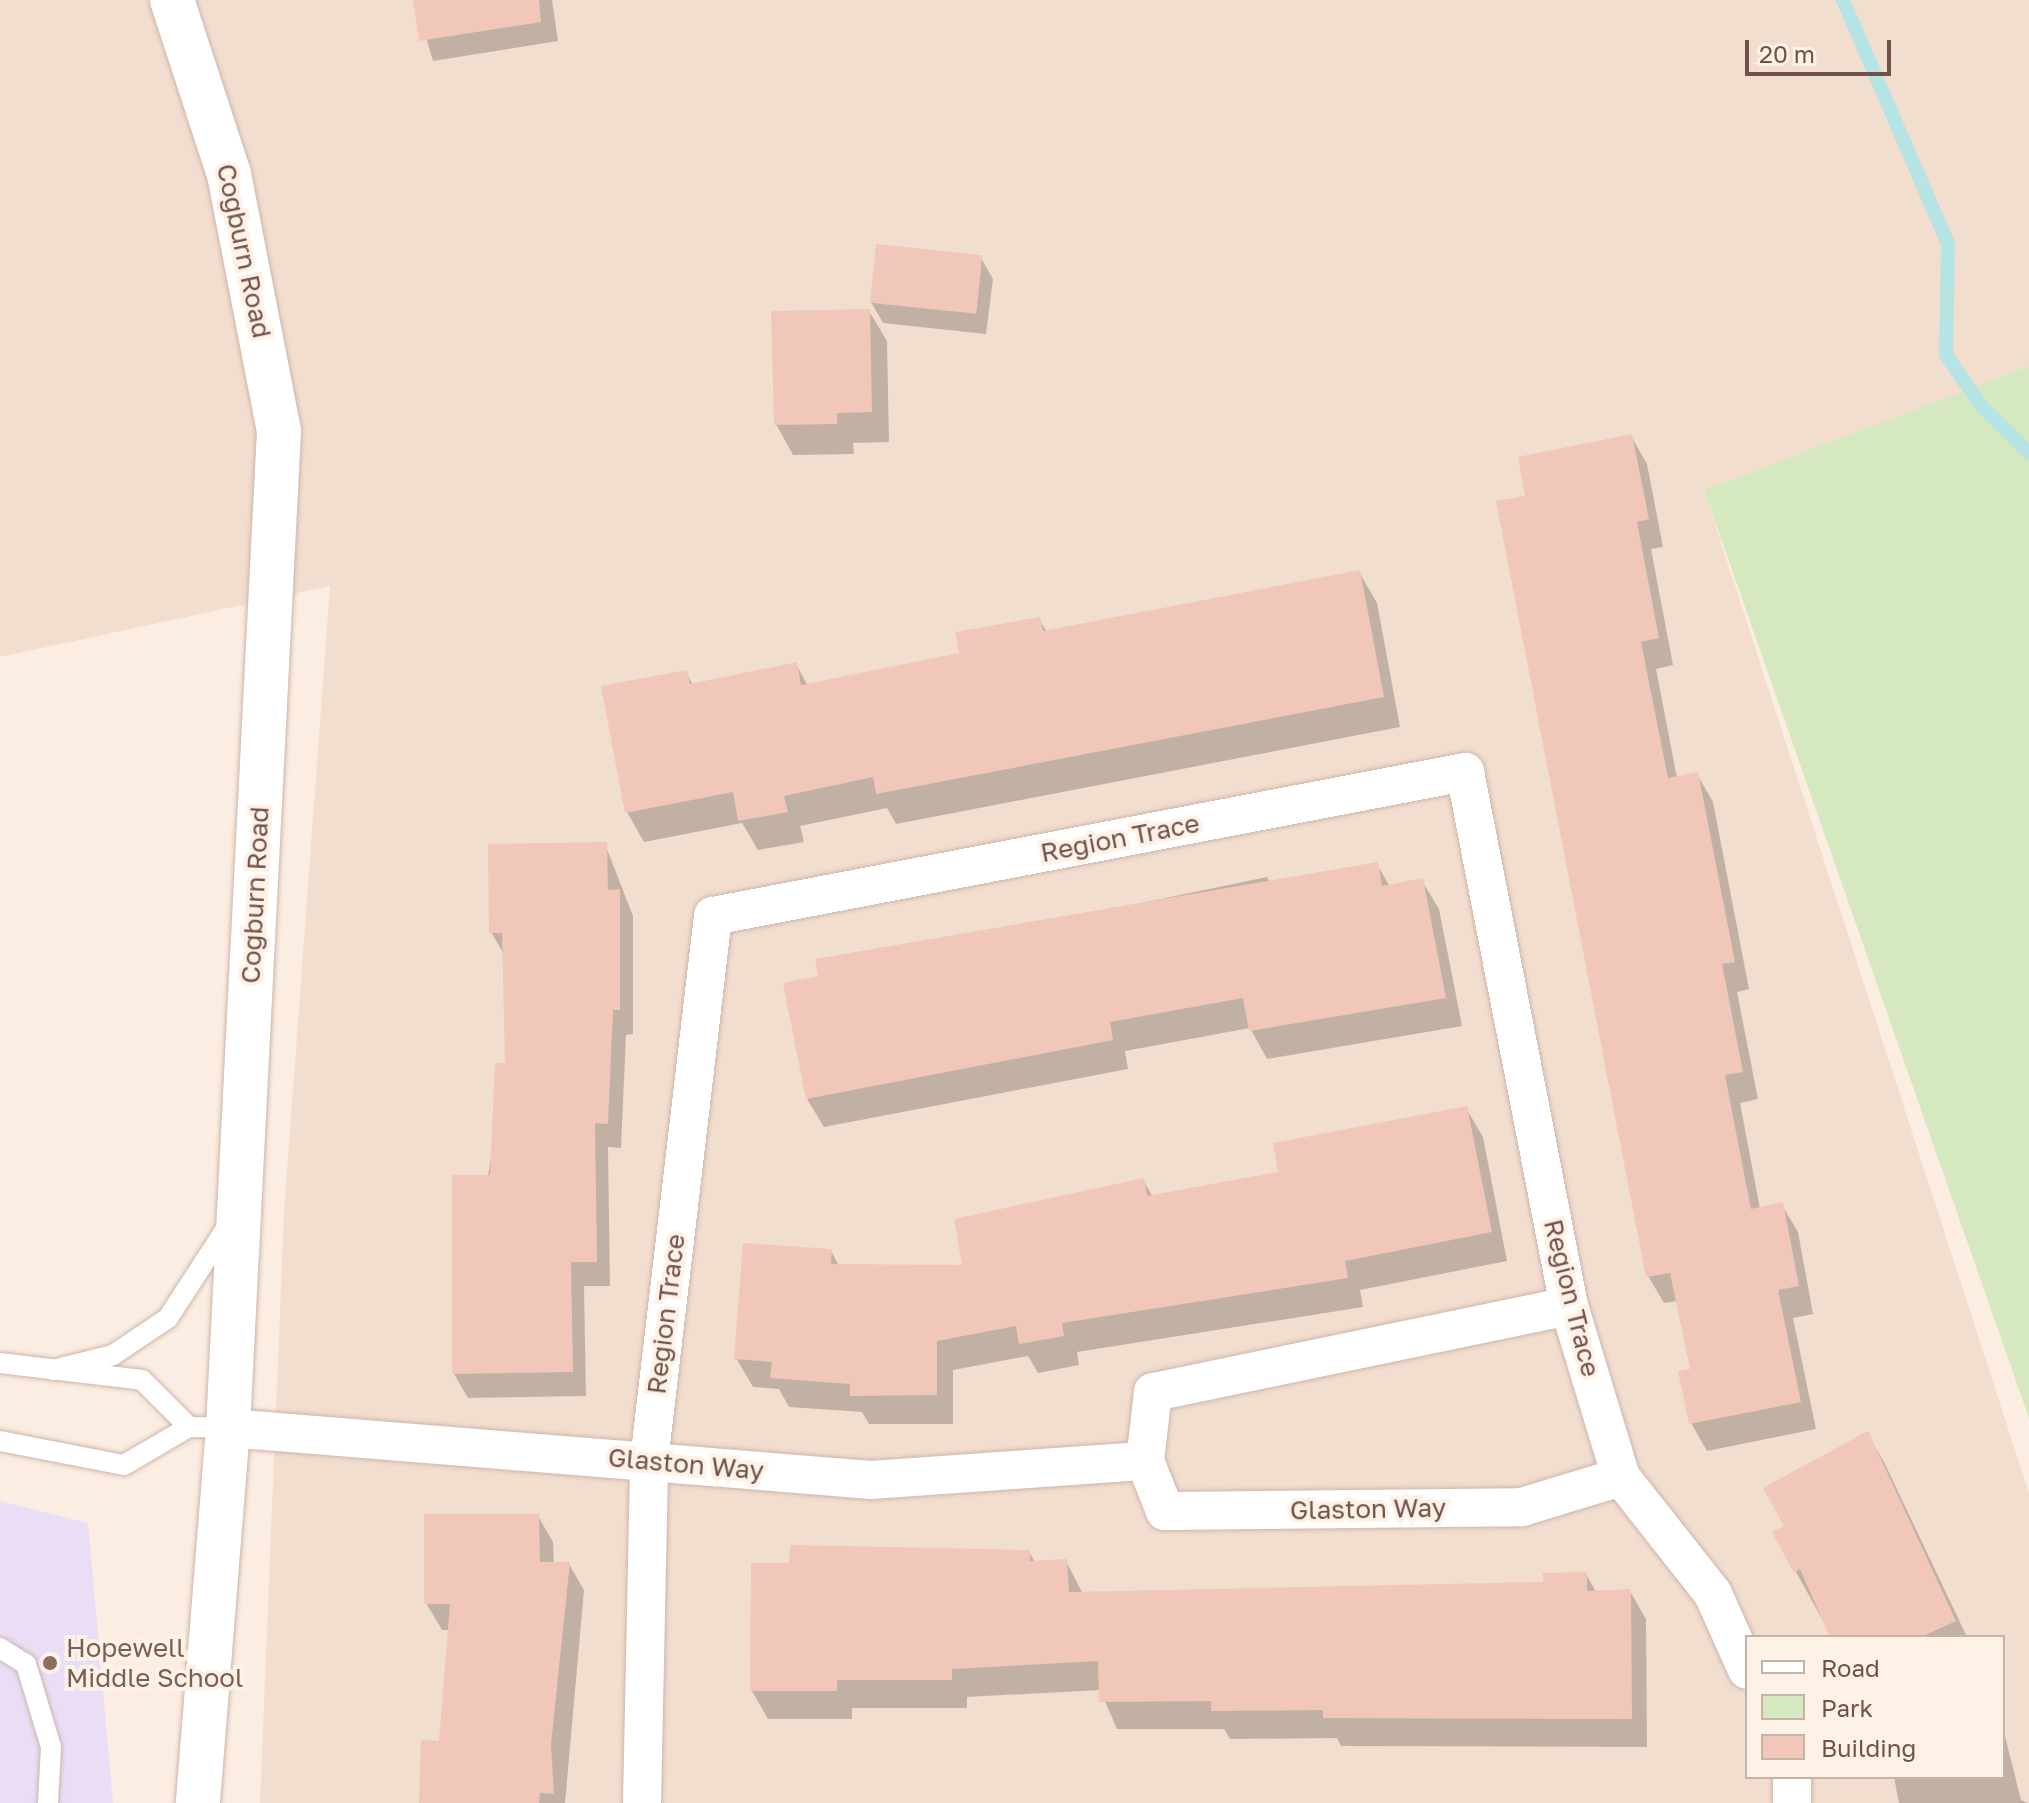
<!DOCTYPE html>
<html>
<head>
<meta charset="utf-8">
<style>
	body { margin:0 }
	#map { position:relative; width:2029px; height:1803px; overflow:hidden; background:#fbede1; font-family:"Golos Text",sans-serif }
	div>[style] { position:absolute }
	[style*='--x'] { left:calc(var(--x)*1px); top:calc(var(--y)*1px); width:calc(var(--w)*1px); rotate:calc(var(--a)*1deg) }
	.residential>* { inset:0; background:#f2decf }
	.education>* { inset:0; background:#eadef7 }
	.green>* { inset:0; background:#d6e8c0 }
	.shadow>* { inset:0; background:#0003 }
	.stream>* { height:14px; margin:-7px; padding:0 7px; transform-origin:7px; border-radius:7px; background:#b6e3e4 }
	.building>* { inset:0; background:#f0c7b9; transform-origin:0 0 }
	.roads { filter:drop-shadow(0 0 2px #ceb5ab) drop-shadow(0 0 2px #ceb5ab) }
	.lane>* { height:20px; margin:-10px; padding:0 10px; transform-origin:10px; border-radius:10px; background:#fff }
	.street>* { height:38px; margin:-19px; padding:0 19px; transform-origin:19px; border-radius:19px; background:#fff }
	.secondary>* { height:44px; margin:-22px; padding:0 22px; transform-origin:22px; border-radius:22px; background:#fff }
	.dots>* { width:22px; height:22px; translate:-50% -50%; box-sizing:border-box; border:4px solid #fef2e6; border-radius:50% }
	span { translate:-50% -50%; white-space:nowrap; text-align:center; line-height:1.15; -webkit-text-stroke:8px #fef2e6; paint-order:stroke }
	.street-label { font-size:26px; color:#715149 }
	.education-label { font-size:26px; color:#785e54 }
	.left { translate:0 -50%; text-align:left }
	.legend { position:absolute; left:1745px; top:1635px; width:260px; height:144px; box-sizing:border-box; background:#fef2e6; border:2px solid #c6b2a7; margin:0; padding:10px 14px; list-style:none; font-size:24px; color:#715149 }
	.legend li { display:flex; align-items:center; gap:16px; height:40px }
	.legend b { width:40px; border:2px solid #c6b2a7 }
	.scale { position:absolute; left:1745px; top:40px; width:146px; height:36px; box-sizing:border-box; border:4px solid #715149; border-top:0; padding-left:10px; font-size:24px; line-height:28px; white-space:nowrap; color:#715149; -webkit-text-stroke:6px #fef2e6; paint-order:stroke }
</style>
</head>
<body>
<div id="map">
	<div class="residential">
		<div style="clip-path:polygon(evenodd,0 0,2029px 0,2029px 366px,1704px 490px,2029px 1493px,2029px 1803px,260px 1803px,284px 1212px,330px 586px,0 657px,0 0,1747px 1637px,2003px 1637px,2003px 1777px,1747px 1777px,1747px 1637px)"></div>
	</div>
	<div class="education">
		<div style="clip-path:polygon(0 1501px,88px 1523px,113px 1803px,0 1803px)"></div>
	</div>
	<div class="green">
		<div style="clip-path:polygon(2029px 366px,2029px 1418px,1704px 490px)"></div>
	</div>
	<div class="shadow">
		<div style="clip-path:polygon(415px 0,552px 0,558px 41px,433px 61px)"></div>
		<div style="clip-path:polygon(981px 258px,993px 279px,986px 334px,883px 323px,871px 302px)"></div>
		<div style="clip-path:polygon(869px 311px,887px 341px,889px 442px,853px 443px,854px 454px,793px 455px,776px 424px)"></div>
		<div style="clip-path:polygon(1631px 436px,1647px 464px,1663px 547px,1651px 549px,1673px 665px,1656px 669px,1677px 778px,1697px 774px,1713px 802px,1749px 989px,1737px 992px,1758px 1099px,1740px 1103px,1760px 1209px,1782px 1205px,1798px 1232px,1813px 1314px,1793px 1318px,1816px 1429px,1707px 1451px,1691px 1423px,1693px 1371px,1678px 1301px,1664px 1303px,1648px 1276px,1527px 497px)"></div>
		<div style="clip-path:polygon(1359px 572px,1377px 603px,1400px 727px,896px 824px,887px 808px,800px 826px,804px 842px,758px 850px,742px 823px,644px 842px,627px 812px,686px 672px,693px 685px,796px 664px,808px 686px,961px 655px,1039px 619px,1047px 632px)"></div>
		<div style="clip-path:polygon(605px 844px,633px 916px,633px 1034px,626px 1035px,621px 1148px,608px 1147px,610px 1286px,584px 1286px,586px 1396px,468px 1398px,454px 1374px,507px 1065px,505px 956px,491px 932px)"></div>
		<div style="clip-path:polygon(1377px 864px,1390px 887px,1422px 881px,1439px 909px,1462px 1026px,1267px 1059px,1250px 1028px,1125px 1051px,1128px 1069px,824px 1127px,807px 1099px,982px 936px,1267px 877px,1271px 884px)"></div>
		<div style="clip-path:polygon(1466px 1108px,1483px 1137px,1507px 1261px,1360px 1290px,1363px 1307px,1077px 1352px,1079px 1365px,1038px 1373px,1028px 1356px,953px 1370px,953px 1424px,869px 1424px,862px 1412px,789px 1407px,779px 1389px,753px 1387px,736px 1358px,831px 1251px,839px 1266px,964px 1267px,1143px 1180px,1153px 1197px,1281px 1174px)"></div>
		<div style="clip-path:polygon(1868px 1434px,1885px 1464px,1967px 1637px,1832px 1637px,1796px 1572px,1786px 1526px)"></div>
		<div style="clip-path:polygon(538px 1516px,553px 1542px,554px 1564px,569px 1564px,584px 1590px,565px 1803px,421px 1803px,441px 1743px,450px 1630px,442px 1630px,426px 1603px)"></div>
		<div style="clip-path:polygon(1029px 1552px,1035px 1562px,1066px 1561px,1083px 1594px,1545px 1584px,1586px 1574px,1596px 1592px,1630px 1591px,1646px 1619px,1647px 1747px,1341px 1746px,1337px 1738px,1230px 1739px,1224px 1729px,1117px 1729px,1100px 1690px,967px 1697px,967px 1708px,852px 1708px,852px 1719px,768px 1719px,752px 1691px)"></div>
		<div style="clip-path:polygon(2003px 1728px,2021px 1800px,2028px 1803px,1899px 1803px,1894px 1777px,2003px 1777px)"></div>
	</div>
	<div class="stream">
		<div style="--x:1843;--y:0;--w:266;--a:66.7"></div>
		<div style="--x:1948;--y:244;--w:111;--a:91"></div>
		<div style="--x:1946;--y:355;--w:65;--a:55.1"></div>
		<div style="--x:1983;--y:408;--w:64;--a:44.4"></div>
	</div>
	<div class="building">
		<div style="clip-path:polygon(413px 0,539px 0,541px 22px,419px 41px)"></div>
		<div style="left:876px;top:244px;width:107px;height:59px;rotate:6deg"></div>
		<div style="clip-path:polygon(870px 309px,872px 412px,837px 413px,837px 424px,774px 425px,771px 311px)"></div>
		<div style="clip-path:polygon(1632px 434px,1649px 519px,1637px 522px,1659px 638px,1641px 642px,1668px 778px,1698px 772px,1735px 962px,1722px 964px,1743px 1072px,1725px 1075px,1751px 1209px,1783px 1202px,1799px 1286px,1778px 1290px,1801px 1402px,1689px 1424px,1678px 1371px,1690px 1369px,1670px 1273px,1646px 1277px,1496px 501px,1525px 496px,1518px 457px)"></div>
		<div style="clip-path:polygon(1360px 570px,1384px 697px,876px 794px,873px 777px,784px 796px,788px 812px,738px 821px,733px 792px,625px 813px,601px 686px,687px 670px,690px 684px,797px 662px,801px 685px,959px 653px,955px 632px,1040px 617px,1043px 631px)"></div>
		<div style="clip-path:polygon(607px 842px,608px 890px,620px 889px,620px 1010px,613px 1010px,608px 1124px,595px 1123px,597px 1262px,571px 1262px,573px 1372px,452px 1374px,452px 1175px,490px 1175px,495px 1063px,505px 1063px,502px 933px,489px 933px,488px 844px)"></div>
		<div style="clip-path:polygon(1378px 862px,1382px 886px,1423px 878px,1446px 998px,1249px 1031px,1243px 998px,1110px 1022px,1113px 1040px,806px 1099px,783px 983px,818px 976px,815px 959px)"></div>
		<div style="clip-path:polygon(1467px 1106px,1492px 1232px,1345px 1261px,1348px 1278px,1062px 1323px,1064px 1336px,1019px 1344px,1016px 1326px,937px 1341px,937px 1395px,850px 1396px,850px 1384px,770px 1378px,772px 1362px,734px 1359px,743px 1243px,832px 1249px,831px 1264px,962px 1265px,954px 1219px,1144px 1178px,1147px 1196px,1278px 1172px,1273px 1143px)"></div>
		<div style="clip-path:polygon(1868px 1431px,1956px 1621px,1921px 1637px,1830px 1637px,1800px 1569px,1794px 1573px,1772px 1532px,1784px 1526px,1763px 1488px)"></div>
		<div style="clip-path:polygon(424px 1514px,539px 1514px,540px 1562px,570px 1562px,551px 1744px,554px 1794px,540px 1793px,539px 1803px,419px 1803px,421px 1740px,439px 1741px,450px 1604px,424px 1604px)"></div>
		<div style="clip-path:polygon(790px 1545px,1030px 1550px,1030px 1561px,1067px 1559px,1069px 1592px,1543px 1582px,1543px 1573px,1587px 1572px,1587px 1591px,1631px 1589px,1632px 1719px,1323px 1718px,1323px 1710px,1211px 1711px,1211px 1701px,1099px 1702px,1098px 1661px,952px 1669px,952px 1680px,837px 1680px,837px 1691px,750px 1691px,751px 1563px,789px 1563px)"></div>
	</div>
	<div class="roads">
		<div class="lane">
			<div style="--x:0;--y:1363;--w:143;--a:6.8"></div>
			<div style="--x:142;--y:1380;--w:66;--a:45"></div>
			<div style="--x:53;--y:1370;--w:62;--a:-14"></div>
			<div style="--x:113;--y:1355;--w:66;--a:-33.9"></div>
			<div style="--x:168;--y:1318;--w:108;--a:-57"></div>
			<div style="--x:0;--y:1441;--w:126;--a:11"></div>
			<div style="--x:124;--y:1465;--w:75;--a:-30.3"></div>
			<div style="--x:189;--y:1427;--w:39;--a:1"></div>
			<div style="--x:0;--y:1648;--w:31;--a:32"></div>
			<div style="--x:26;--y:1664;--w:87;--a:73.2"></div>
			<div style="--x:51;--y:1747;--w:56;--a:93.1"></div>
		</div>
		<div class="street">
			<div style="--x:1569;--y:1306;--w:425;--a:168.3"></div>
			<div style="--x:1153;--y:1392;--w:69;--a:96.6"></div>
			<div style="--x:1145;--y:1461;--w:54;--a:68.2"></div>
			<div style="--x:1165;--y:1511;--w:357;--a:-0.6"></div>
			<div style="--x:1522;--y:1507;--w:103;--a:-16.9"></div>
			<div style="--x:228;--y:1428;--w:645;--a:4.62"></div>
			<div style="--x:871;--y:1480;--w:275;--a:-4"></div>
			<div style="--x:1792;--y:1777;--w:26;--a:90"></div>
			<div style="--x:642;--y:1803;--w:342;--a:-88.8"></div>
			<div style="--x:649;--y:1461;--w:549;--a:-83.3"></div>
			<div style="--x:713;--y:916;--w:766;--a:-10.84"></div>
			<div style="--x:1465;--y:772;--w:544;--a:78.98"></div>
			<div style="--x:1569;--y:1306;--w:179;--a:73.1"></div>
			<div style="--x:1621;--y:1477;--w:149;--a:51.8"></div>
			<div style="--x:1713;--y:1594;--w:83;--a:65.9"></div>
		</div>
		<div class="secondary">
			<div style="--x:172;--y:0;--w:183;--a:71.9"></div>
			<div style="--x:229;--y:174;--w:262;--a:79"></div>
			<div style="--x:279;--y:431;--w:998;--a:92.93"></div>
			<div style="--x:228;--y:1428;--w:376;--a:94.6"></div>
		</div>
	</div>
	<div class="dots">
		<div style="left:50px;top:1663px;background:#8d6e63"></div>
	</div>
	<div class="street-label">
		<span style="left:244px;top:251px;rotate:78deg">Cogburn Road</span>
		<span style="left:1120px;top:838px;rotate:-11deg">Region Trace</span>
		<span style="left:255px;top:895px;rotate:-87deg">Cogburn Road</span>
		<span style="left:1572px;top:1298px;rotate:76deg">Region Trace</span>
		<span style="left:666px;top:1314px;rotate:-83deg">Region Trace</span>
		<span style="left:686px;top:1464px;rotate:5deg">Glaston Way</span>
		<span style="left:1368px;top:1509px;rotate:-1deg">Glaston Way</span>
	</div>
	<div class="education-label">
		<span class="left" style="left:66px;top:1663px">Hopewell<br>Middle School</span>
	</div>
	<ul class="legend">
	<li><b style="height:10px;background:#fff"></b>Road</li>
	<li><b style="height:22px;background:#d6e8c0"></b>Park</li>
	<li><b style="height:22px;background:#f0c7b9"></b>Building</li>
	</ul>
	<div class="scale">20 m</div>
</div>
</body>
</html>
